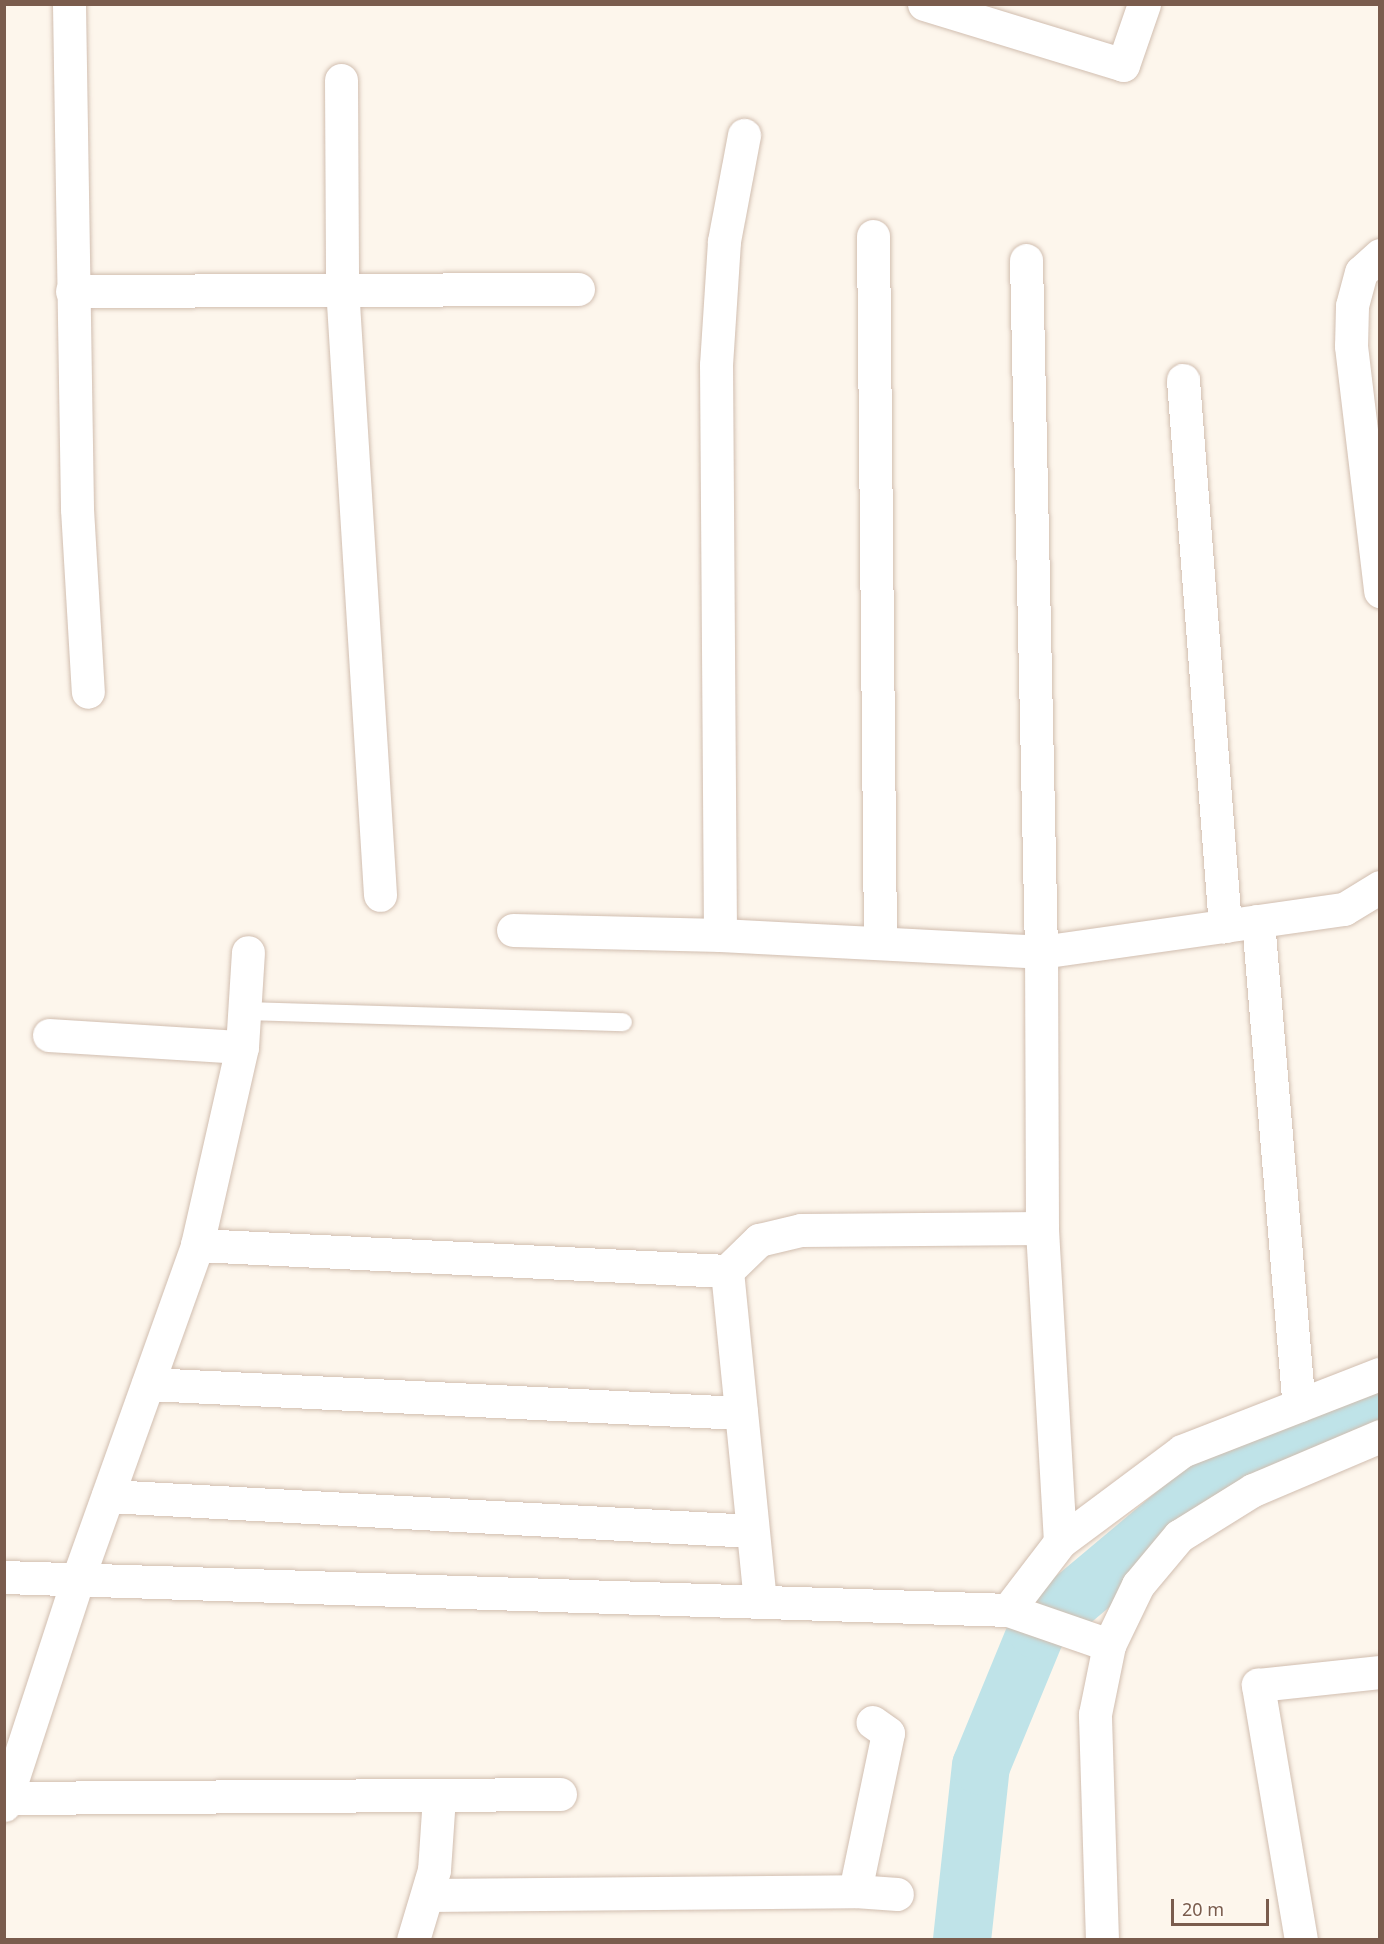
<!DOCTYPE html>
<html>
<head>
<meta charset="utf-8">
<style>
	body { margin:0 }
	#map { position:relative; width:1384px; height:1944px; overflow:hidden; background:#fdf6ec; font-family:"Noto Sans",sans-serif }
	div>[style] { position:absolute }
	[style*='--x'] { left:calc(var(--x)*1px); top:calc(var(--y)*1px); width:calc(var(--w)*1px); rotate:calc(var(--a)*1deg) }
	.river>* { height:58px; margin:-29px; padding:0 29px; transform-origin:29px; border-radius:29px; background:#bfe3e8 }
	.roads { filter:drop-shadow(0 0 2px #d1beb0) drop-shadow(0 0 2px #d1beb0) }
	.lane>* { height:18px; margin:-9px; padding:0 9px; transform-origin:9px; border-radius:9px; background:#fff }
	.street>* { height:33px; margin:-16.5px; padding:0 16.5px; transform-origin:16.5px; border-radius:16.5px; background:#fff }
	span { translate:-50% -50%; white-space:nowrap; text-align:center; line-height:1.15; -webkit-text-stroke:4.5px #fffaf3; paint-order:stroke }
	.frame { position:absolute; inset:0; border:6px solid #7a5c4d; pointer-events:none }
	.scale { position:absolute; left:1171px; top:1899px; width:98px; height:27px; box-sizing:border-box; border:3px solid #7a5c4d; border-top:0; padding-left:8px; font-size:18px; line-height:21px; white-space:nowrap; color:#7a5c4d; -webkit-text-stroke:4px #fffaf3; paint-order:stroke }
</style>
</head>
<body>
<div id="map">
	<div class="river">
		<div style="--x:962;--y:1940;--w:175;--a:-83.8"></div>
		<div style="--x:981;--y:1766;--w:147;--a:-67.6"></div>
		<div style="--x:1037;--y:1630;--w:249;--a:-40"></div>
		<div style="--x:1228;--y:1470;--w:161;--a:-18.9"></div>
	</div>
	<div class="roads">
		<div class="lane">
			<div style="--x:246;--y:1011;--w:377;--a:1.7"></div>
		</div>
		<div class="street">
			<div style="--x:69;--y:4;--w:505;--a:89.09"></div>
			<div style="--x:77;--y:509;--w:183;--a:86.6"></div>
			<div style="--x:924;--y:4;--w:208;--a:17"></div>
			<div style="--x:1123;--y:65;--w:65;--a:-71"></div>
			<div style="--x:341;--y:80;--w:207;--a:89.7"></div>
			<div style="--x:342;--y:287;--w:609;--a:86.42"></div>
			<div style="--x:873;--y:236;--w:707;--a:89.43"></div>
			<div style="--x:1380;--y:255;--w:25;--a:138"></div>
			<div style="--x:1361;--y:272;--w:35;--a:105"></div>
			<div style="--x:1352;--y:306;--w:40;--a:91.4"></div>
			<div style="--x:1351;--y:346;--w:247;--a:83.2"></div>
			<div style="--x:72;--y:291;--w:506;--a:-0.23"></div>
			<div style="--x:1183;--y:380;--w:548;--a:85.6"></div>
			<div style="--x:1258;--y:921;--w:486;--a:85.2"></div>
			<div style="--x:513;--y:930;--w:207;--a:1.4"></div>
			<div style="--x:720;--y:935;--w:321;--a:3"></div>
			<div style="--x:1041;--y:952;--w:306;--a:-8.1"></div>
			<div style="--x:1344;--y:909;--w:42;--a:-31.4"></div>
			<div style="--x:720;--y:935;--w:570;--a:-90.4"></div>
			<div style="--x:716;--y:365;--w:124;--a:-86.3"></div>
			<div style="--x:724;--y:241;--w:108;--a:-79.3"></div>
			<div style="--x:49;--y:1035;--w:193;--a:3.6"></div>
			<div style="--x:197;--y:1245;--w:531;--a:2.81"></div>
			<div style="--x:727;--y:1271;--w:332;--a:84.3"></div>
			<div style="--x:727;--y:1271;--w:45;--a:-44.1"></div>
			<div style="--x:759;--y:1240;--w:43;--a:-13.4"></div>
			<div style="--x:801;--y:1230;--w:241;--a:-0.5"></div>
			<div style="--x:148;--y:1384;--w:594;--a:2.8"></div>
			<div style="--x:108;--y:1496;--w:645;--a:3.11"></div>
			<div style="--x:1060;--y:1542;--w:152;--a:-36.7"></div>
			<div style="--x:1182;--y:1451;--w:212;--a:-21.3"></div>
			<div style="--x:4;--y:1577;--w:1005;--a:1.88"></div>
			<div style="--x:1008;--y:1610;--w:107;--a:19.1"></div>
			<div style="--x:1008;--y:1610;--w:86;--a:-52.6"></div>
			<div style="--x:1060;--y:1542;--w:315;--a:-93.3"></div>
			<div style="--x:1042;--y:1228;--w:276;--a:-90.2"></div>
			<div style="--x:1041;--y:952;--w:692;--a:-91.24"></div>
			<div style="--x:7;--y:1798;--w:553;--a:-0.41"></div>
			<div style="--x:4;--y:1805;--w:236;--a:-71.9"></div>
			<div style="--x:77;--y:1581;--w:357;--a:-70.3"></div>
			<div style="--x:197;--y:1245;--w:203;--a:-77.2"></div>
			<div style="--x:242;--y:1047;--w:95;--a:-86.4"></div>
			<div style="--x:855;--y:1891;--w:42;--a:4.1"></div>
			<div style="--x:428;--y:1895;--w:427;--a:-0.5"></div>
			<div style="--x:855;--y:1891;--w:161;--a:-78.2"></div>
			<div style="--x:888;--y:1733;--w:19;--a:-145"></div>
			<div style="--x:413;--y:1940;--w:73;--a:-73.3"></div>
			<div style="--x:434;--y:1870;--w:73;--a:-86.1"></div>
			<div style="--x:1102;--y:1940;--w:226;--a:-91.8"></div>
			<div style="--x:1095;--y:1714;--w:70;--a:-78.5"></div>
			<div style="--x:1109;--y:1645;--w:67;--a:-64.2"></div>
			<div style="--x:1138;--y:1585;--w:64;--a:-50.1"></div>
			<div style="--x:1179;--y:1536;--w:87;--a:-31.9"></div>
			<div style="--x:1253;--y:1490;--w:138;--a:-23"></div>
			<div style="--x:1301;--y:1940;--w:259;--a:-99.6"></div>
			<div style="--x:1258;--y:1685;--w:123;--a:-6.1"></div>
		</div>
	</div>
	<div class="frame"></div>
	<div class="scale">20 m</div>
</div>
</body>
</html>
